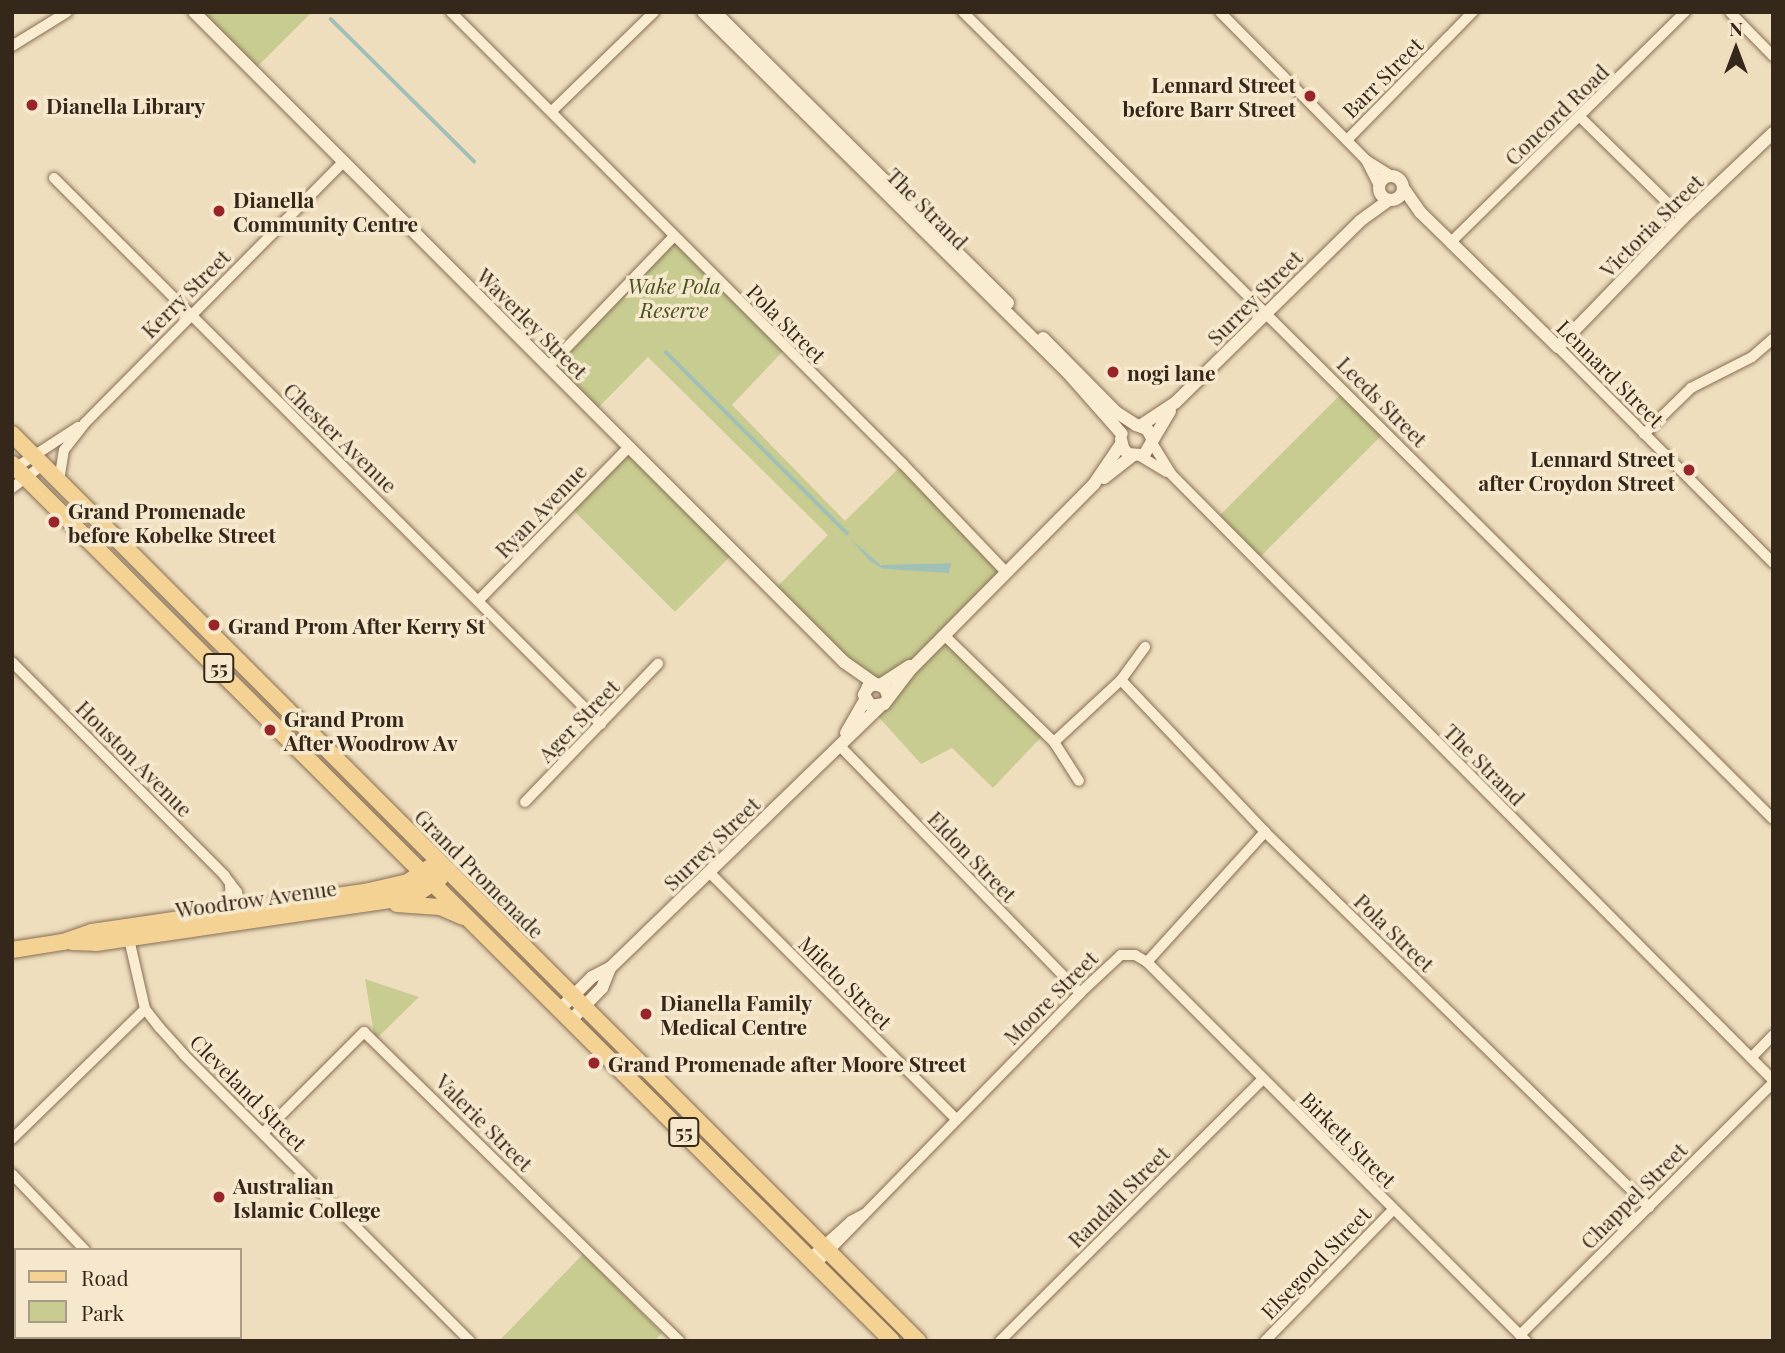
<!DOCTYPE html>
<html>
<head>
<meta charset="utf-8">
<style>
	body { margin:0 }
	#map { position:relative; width:1785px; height:1353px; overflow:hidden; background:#eedebd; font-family:"Playfair Display",serif }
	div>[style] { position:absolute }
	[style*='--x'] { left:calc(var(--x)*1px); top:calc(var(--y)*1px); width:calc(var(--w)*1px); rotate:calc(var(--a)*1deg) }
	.green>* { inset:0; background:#c8cc91; transform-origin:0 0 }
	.water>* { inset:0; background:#a1c0b5 }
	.stream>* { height:3.5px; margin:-1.75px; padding:0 1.75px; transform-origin:1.75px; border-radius:1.75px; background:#a1c0b5 }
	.roads { filter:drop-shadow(0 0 2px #876e56) drop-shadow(0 0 2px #876e56) }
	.minor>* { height:10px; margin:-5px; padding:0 5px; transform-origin:5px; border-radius:5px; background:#f9ecd0 }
	.tertiary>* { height:12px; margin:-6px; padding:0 6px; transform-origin:6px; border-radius:6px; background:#f9ecd0 }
	.tertiary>.ring { margin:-6px; padding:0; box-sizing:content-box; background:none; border:12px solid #f9ecd0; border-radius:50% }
	.primary>* { height:16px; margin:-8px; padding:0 8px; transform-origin:8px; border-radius:8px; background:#f4d293 }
	.dots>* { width:19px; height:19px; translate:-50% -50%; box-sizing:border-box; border:4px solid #f6e8cd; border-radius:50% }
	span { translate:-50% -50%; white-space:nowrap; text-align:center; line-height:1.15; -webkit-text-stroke:7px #f6e8cd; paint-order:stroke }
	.shield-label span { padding:2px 5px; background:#f6e8cd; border:2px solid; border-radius:5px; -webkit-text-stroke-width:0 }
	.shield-label { font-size:19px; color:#36271b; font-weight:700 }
	.street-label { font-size:21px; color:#36271b }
	.poi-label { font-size:21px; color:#36271b; font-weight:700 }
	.right { translate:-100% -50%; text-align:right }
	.left { translate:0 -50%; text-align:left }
	.park-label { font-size:21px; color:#485221; font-style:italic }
	.frame { position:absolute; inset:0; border:14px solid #36271b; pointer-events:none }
	.legend { position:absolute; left:14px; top:1248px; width:228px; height:91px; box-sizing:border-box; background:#f6e8cd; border:2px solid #a99b86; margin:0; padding:9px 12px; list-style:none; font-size:21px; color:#36271b }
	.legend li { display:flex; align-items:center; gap:14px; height:35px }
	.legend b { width:35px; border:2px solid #a99b86 }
	.north { position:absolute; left:1701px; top:14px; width:70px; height:70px; -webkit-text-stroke:5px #f6e8cd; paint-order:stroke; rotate:0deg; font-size:19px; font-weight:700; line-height:28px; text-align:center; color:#36271b }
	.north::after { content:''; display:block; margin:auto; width:24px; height:32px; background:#36271b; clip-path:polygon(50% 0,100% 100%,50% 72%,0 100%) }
</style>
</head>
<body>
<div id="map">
	<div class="green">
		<div style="clip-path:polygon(194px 12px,312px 12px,253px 71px)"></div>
		<div style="clip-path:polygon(evenodd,673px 237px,786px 348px,732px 405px,845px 521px,903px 464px,1006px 572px,945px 636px,1045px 733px,993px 788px,952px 748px,921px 764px,867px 704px,875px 707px,887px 691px,868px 687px,774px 590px,828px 535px,648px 357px,595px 411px,549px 366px,673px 237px,849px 538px,872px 560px,884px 566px,950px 563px,949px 572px,883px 569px,871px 561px,849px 538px)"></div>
		<div style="left:1345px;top:390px;width:58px;height:183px;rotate:45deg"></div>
		<div style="left:629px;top:447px;width:149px;height:84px;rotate:45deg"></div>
		<div style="clip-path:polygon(365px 979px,419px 997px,375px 1040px)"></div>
		<div style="clip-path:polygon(583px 1254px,662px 1333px,654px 1341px,499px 1341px)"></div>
	</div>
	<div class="water">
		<div style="clip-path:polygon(849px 538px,881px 565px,951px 563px,949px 573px,883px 569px,870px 561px)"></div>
	</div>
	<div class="stream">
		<div style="--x:331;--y:19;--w:202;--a:44.8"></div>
		<div style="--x:666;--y:352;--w:256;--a:45"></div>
	</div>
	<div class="roads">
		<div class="minor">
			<div style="--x:451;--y:12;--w:639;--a:45"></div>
			<div style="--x:903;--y:464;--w:149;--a:46.4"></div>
			<div style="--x:963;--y:12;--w:1143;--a:44.89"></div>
			<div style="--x:1220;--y:12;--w:208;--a:45.4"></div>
			<div style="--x:1366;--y:160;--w:31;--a:32"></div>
			<div style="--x:1730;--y:12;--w:62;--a:45.7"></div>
			<div style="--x:12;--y:46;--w:65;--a:-31.7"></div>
			<div style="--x:552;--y:111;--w:142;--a:-44.1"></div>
			<div style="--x:1580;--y:117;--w:144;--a:44.4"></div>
			<div style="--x:1347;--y:140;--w:180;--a:-45.5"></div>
			<div style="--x:1366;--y:160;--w:28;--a:63"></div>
			<div style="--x:54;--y:178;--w:773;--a:44.95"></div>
			<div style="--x:1452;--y:241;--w:327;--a:-44.5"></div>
			<div style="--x:1558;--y:347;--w:305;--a:45.1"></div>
			<div style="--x:549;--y:366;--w:179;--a:-46.1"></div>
			<div style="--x:1644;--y:434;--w:66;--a:-44.4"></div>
			<div style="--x:1691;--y:388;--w:68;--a:-26.9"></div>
			<div style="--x:1752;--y:357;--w:28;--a:-41"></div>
			<div style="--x:1152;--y:443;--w:36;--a:58"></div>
			<div style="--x:1171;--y:474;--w:854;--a:45.19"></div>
			<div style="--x:1140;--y:456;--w:31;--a:31"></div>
			<div style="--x:12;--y:470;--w:79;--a:-33.1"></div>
			<div style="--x:59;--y:481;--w:31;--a:-81"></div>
			<div style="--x:64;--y:450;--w:34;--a:-52"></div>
			<div style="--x:85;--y:423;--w:368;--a:-45.3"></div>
			<div style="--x:12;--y:488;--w:38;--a:-37"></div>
			<div style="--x:478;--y:601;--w:216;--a:-45.6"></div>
			<div style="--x:945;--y:636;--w:152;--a:44.2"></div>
			<div style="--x:1054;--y:742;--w:91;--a:-42.8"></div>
			<div style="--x:1121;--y:680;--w:209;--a:46.5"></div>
			<div style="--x:1265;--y:832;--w:537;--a:44.32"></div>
			<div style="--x:12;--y:662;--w:301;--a:45.1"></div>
			<div style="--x:224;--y:875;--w:21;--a:53"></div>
			<div style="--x:237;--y:892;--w:21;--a:79"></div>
			<div style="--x:1121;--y:680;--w:41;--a:-54"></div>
			<div style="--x:1054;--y:742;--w:46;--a:57.3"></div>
			<div style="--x:839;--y:745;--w:346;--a:45.8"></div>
			<div style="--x:525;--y:802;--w:192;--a:-46.1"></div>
			<div style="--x:709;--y:872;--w:349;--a:45"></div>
			<div style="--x:230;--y:883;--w:31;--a:88"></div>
			<div style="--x:129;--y:939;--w:72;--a:77.1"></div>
			<div style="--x:145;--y:1009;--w:24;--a:52"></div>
			<div style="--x:160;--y:1028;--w:36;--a:48"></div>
			<div style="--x:184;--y:1055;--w:404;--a:45"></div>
			<div style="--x:1147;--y:962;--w:176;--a:-47.8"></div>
			<div style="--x:1751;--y:1058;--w:32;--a:-46"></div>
			<div style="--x:263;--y:1133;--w:143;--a:-45"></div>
			<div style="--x:364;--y:1032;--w:441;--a:44.4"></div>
			<div style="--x:12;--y:1139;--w:186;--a:-44.3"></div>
			<div style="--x:12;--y:1174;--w:105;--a:46.2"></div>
			<div style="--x:810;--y:1258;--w:55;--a:-42.1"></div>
			<div style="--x:851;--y:1221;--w:15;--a:-28"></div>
			<div style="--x:816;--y:1264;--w:378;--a:-45.7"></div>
			<div style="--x:1080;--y:993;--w:56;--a:-42.8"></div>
			<div style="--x:1121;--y:955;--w:14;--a:0"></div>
			<div style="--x:1135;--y:955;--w:14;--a:30"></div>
			<div style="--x:1147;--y:962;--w:536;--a:45"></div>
			<div style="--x:1520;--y:1335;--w:357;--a:-44.9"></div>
			<div style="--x:1000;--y:1341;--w:371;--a:-44.9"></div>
			<div style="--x:1265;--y:1341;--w:183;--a:-45.7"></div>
		</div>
		<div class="tertiary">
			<div style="--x:194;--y:12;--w:919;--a:45"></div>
			<div style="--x:844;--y:662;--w:39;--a:35"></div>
			<div style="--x:703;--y:12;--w:513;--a:44.68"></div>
			<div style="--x:1068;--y:373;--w:81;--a:48.5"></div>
			<div style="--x:715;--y:12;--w:413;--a:44.8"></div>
			<div class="ring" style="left:1379px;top:176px;width:12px;height:12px"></div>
			<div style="--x:1404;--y:189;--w:28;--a:55"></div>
			<div style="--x:1420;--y:212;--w:193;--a:44.4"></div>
			<div style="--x:1558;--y:347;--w:180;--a:-45.9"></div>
			<div style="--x:1683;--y:218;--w:124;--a:-43.4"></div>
			<div style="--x:1043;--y:338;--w:104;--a:45.4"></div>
			<div style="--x:1116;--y:412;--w:24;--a:33"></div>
			<div style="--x:1136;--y:425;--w:12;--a:20"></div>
			<div style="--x:1147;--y:429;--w:10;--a:61"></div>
			<div style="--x:1140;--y:426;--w:43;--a:-33.7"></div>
			<div style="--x:1176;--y:402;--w:258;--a:-44.5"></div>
			<div style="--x:1360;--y:221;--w:36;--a:-36"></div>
			<div style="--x:1121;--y:439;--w:9;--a:77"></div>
			<div style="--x:1123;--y:448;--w:8;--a:50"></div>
			<div style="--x:1128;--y:454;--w:16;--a:4"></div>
			<div style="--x:1144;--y:455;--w:51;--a:-59.4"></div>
			<div style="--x:1104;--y:478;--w:36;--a:-38"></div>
			<div style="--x:880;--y:685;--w:35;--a:-33"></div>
			<div style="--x:888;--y:696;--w:9;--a:-111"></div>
			<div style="--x:885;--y:688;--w:10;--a:-156"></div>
			<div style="--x:876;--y:684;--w:9;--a:159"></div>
			<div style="--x:868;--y:687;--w:9;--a:117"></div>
			<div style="--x:864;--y:695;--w:13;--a:58"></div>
			<div style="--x:871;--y:706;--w:13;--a:-9"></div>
			<div style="--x:884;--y:704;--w:43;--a:-52.6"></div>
			<div style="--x:910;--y:670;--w:262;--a:-45.3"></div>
			<div style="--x:1094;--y:484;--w:48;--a:-56"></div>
			<div style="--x:846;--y:733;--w:38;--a:-60"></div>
			<div style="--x:560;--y:1009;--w:45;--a:-45"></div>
			<div style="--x:592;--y:977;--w:20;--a:-27"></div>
			<div style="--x:610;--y:968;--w:376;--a:-44.1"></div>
			<div style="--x:571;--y:1020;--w:45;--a:-45.9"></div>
			<div style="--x:602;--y:988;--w:22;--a:-68"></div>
		</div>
		<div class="primary">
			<div style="--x:12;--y:434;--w:1282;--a:45.03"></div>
			<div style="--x:12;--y:464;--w:1242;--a:44.9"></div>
			<div style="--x:397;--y:904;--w:43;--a:4"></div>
			<div style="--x:440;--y:907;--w:25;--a:23"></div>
			<div style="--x:72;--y:942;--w:24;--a:2"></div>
			<div style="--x:96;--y:943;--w:304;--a:-8.3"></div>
			<div style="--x:397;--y:899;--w:22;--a:-16"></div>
			<div style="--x:418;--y:893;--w:27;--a:-34"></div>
			<div style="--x:12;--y:950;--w:52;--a:-8.9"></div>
			<div style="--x:63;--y:942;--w:31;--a:-19"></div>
			<div style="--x:92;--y:932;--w:280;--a:-8.4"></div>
			<div style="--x:369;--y:891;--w:40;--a:-13"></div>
			<div style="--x:408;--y:882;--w:29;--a:-34"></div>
		</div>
	</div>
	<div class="dots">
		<div style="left:1310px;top:96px;background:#97252a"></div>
		<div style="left:32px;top:105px;background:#97252a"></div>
		<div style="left:219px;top:211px;background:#97252a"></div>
		<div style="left:1113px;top:372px;background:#97252a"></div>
		<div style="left:1689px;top:470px;background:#97252a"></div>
		<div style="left:54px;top:522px;background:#97252a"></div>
		<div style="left:214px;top:625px;background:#97252a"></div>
		<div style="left:270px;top:730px;background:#97252a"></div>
		<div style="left:646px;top:1014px;background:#97252a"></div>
		<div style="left:594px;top:1063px;background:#97252a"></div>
		<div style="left:219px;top:1197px;background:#97252a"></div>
	</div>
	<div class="shield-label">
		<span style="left:219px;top:668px">55</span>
		<span style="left:684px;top:1132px">55</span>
	</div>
	<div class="street-label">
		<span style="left:1382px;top:77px;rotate:-45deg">Barr Street</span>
		<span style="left:1556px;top:114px;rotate:-44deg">Concord Road</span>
		<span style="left:928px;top:208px;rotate:45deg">The Strand</span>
		<span style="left:1651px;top:225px;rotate:-45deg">Victoria Street</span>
		<span style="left:185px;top:293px;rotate:-45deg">Kerry Street</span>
		<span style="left:1254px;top:297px;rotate:-45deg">Surrey Street</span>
		<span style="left:533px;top:323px;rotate:45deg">Waverley Street</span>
		<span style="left:787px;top:323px;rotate:45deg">Pola Street</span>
		<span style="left:1611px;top:373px;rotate:45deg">Lennard Street</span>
		<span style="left:1383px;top:401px;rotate:45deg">Leeds Street</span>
		<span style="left:341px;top:437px;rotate:44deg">Chester Avenue</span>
		<span style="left:540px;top:510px;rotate:-46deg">Ryan Avenue</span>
		<span style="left:578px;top:720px;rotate:-46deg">Ager Street</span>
		<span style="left:135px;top:758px;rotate:45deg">Houston Avenue</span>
		<span style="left:1485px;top:764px;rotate:45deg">The Strand</span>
		<span style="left:711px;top:843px;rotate:-44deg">Surrey Street</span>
		<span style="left:973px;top:856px;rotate:46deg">Eldon Street</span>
		<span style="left:480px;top:873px;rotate:45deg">Grand Promenade</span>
		<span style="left:256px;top:898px;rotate:-8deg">Woodrow Avenue</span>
		<span style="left:1395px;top:932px;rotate:44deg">Pola Street</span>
		<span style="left:846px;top:982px;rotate:45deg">Mileto Street</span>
		<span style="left:1050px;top:997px;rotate:-45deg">Moore Street</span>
		<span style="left:249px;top:1092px;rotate:45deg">Cleveland Street</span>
		<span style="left:485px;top:1122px;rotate:45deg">Valerie Street</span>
		<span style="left:1349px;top:1139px;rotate:45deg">Birkett Street</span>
		<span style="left:1633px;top:1195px;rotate:-45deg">Chappel Street</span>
		<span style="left:1118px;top:1196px;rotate:-45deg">Randall Street</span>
		<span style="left:1315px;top:1262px;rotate:-46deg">Elsegood Street</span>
	</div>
	<div class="poi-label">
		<span class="right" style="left:1296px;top:96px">Lennard Street<br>before Barr Street</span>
		<span class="left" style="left:46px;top:105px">Dianella Library</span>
		<span class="left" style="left:233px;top:211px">Dianella<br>Community Centre</span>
		<span class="left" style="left:1127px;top:372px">nogi lane</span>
		<span class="right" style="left:1675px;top:470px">Lennard Street<br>after Croydon Street</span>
		<span class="left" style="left:68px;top:522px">Grand Promenade<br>before Kobelke Street</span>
		<span class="left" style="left:228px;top:625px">Grand Prom After Kerry St</span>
		<span class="left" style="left:284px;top:730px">Grand Prom<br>After Woodrow Av</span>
		<span class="left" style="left:660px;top:1014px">Dianella Family<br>Medical Centre</span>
		<span class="left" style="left:608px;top:1063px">Grand Promenade after Moore Street</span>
		<span class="left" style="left:233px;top:1197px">Australian<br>Islamic College</span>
	</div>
	<div class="park-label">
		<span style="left:674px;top:297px">Wake Pola<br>Reserve</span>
	</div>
	<div class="frame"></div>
	<ul class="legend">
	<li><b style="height:9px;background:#f4d293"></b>Road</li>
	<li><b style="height:19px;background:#c8cc91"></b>Park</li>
	</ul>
	<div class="north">N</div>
</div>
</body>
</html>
